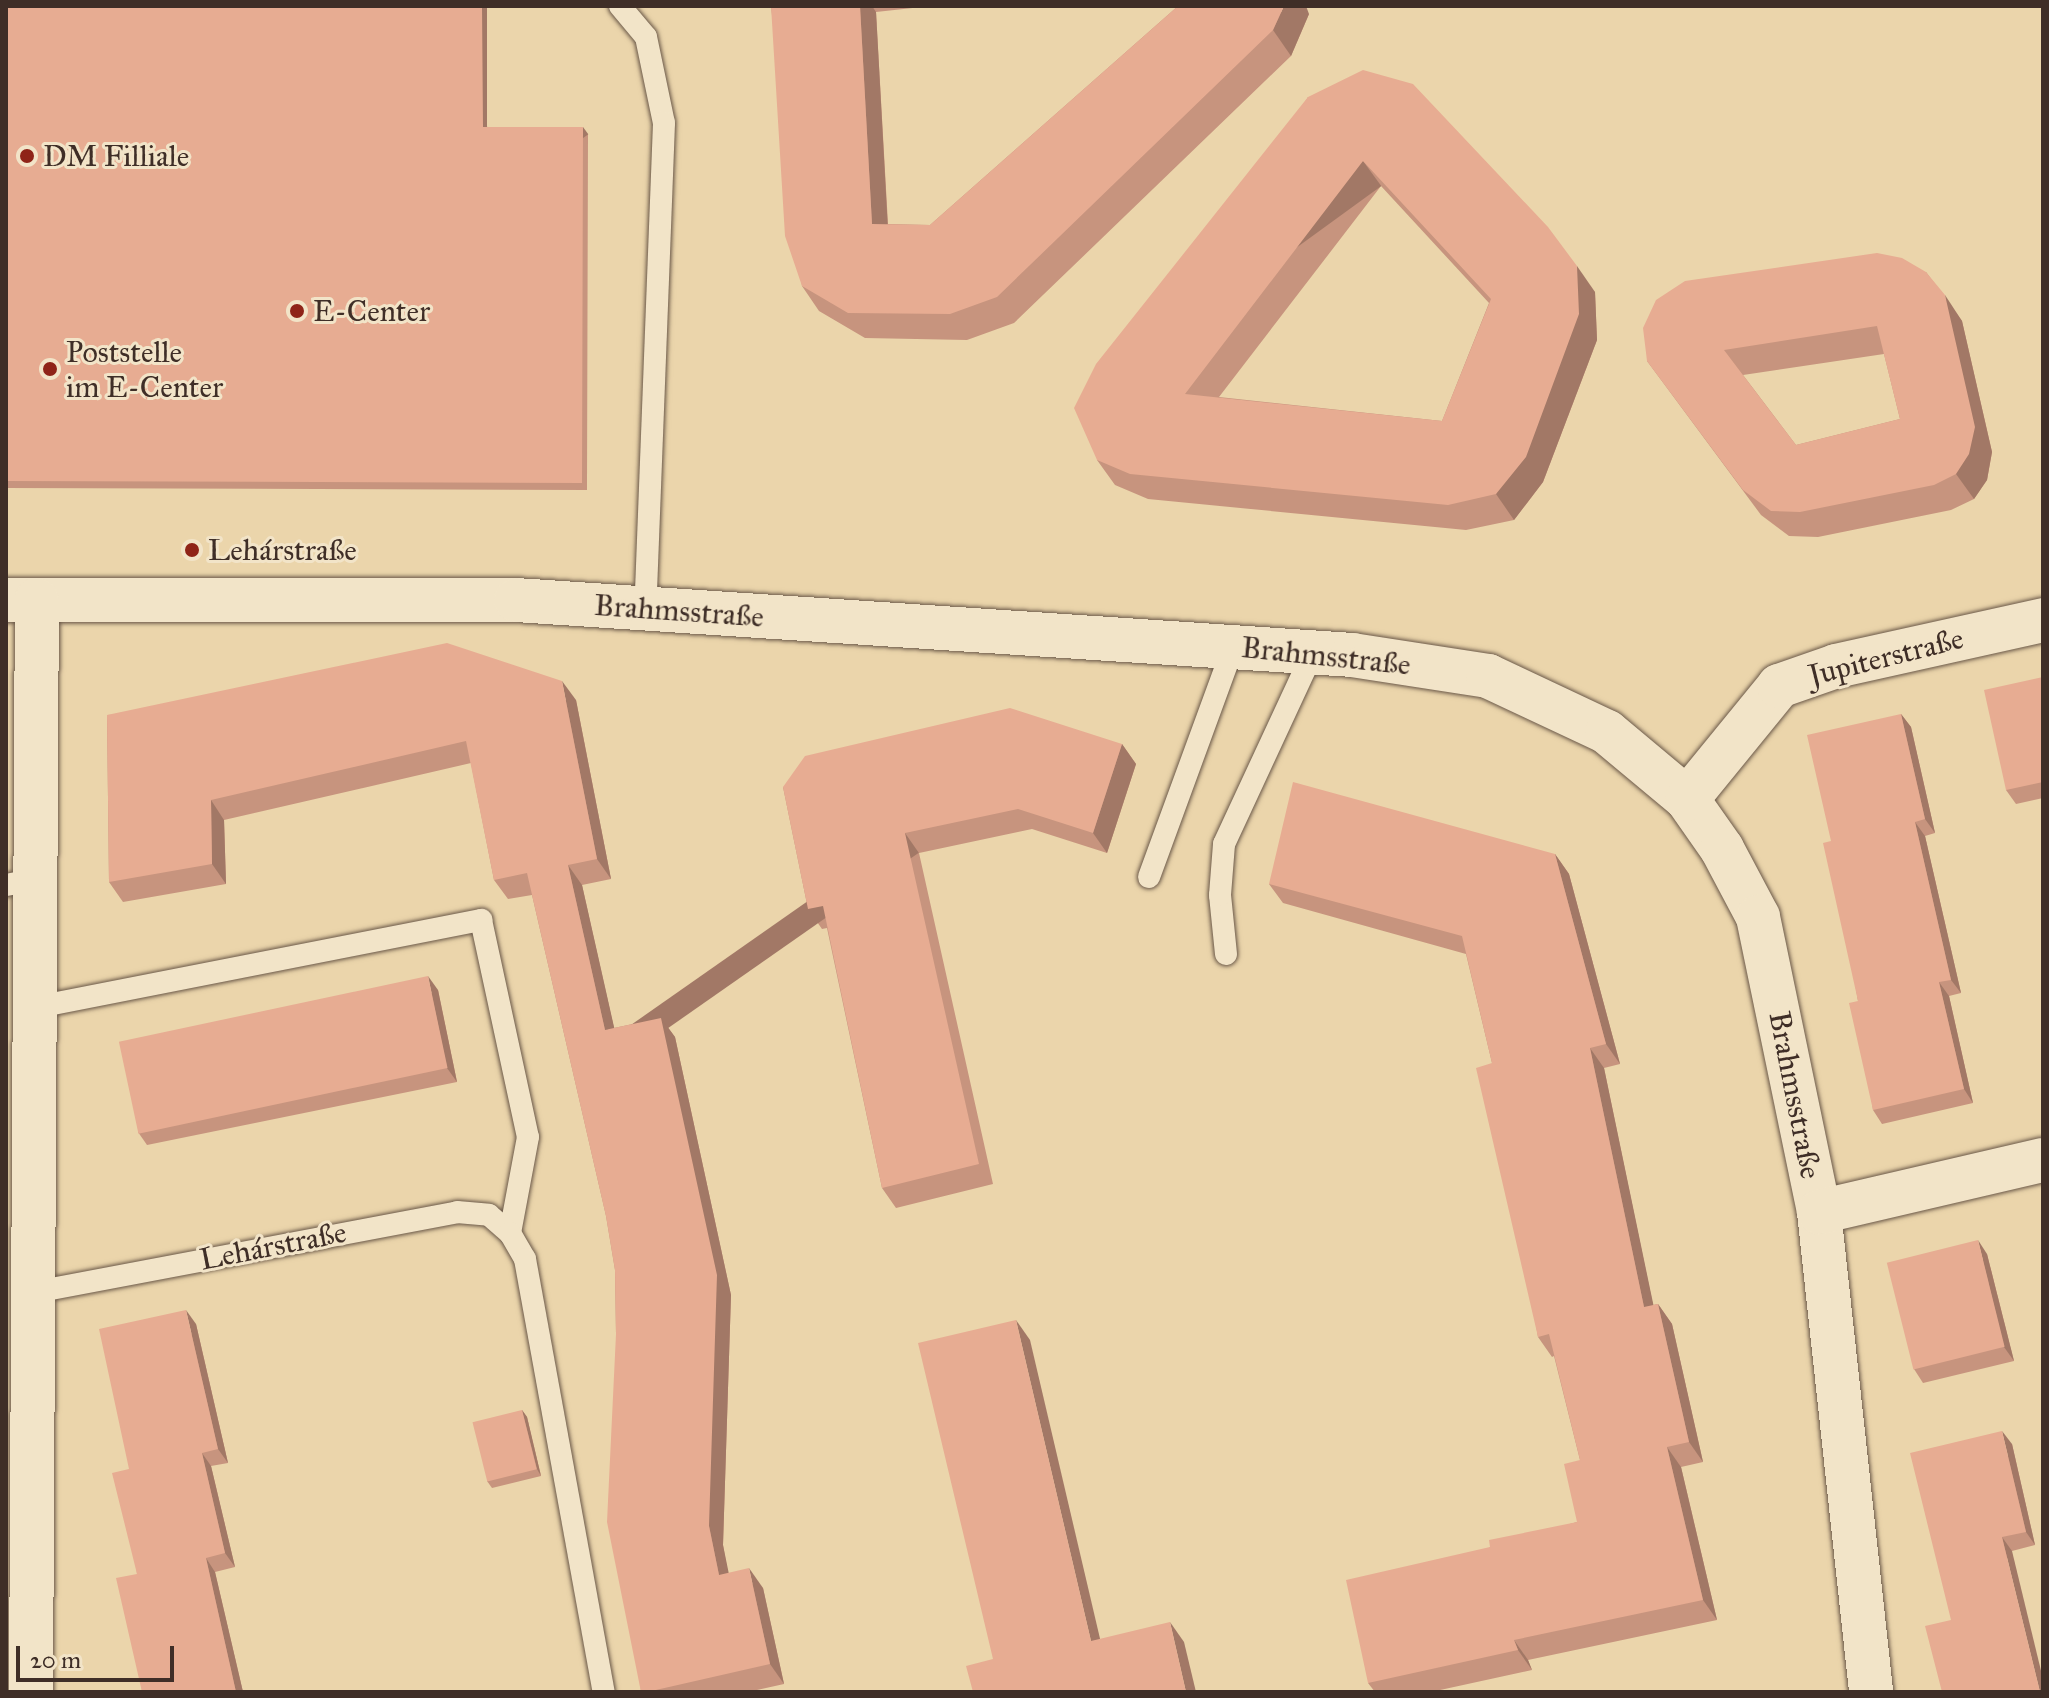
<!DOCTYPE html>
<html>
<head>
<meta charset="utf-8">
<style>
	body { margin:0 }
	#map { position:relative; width:2049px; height:1698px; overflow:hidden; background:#ebd5ab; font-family:"IM FELL Great Primer",serif }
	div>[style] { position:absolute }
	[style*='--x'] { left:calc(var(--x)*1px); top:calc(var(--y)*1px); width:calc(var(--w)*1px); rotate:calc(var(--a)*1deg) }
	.roads { filter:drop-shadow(0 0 2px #6a5848) drop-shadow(0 0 2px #6a5848) }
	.lane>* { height:22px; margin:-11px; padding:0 11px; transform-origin:11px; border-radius:11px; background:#f2e4c8 }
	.street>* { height:44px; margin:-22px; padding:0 22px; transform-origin:22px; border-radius:22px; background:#f2e4c8 }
	.wall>* { inset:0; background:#c7947e }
	.shaded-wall>* { inset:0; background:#a27866; transform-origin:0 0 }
	.building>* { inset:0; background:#e7ac92; transform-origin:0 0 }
	.dots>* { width:22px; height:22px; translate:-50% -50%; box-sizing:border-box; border:4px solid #f2e4c8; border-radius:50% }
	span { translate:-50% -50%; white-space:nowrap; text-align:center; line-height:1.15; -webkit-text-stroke:6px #f2e4c8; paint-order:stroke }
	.poi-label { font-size:30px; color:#3f2e27 }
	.left { translate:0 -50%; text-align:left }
	.street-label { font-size:30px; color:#3f2e27 }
	.frame { position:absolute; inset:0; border:8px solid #3f2e27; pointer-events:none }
	.scale { position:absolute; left:16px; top:1646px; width:158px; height:36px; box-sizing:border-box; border:4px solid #3f2e27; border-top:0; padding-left:10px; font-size:24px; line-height:28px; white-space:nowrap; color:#3f2e27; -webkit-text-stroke:6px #f2e4c8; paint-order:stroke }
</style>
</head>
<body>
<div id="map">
	<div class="roads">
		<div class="lane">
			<div style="--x:620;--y:6;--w:40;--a:50"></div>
			<div style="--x:646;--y:37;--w:88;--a:78.2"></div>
			<div style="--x:664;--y:123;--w:484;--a:92.2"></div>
			<div style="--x:1149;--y:877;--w:245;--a:-69.9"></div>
			<div style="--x:6;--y:885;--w:26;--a:-11"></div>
			<div style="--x:1226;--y:954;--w:59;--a:-95.8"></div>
			<div style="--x:1220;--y:895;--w:51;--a:-85.5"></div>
			<div style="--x:1224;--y:844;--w:212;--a:-65.1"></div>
			<div style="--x:32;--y:1008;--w:458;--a:-11.1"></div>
			<div style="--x:481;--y:920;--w:222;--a:77.8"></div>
			<div style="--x:528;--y:1137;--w:98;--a:100.6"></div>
			<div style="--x:30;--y:1293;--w:435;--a:-10.7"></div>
			<div style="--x:457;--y:1212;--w:32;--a:5"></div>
			<div style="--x:489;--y:1215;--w:28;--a:41"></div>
			<div style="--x:510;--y:1233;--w:30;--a:60"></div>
			<div style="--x:525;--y:1259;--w:440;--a:79.7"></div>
		</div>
		<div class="street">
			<div style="--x:6;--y:600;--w:510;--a:0"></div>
			<div style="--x:516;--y:600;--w:838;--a:3.76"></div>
			<div style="--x:1352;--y:655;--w:138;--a:8.8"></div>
			<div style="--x:1488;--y:676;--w:132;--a:25.2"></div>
			<div style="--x:1607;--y:732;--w:104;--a:39.9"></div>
			<div style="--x:1687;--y:799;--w:61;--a:55"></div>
			<div style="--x:1722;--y:849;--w:77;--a:62.1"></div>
			<div style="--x:1758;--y:917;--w:301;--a:78.3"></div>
			<div style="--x:1819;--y:1212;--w:483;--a:83.8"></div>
			<div style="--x:1687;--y:799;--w:146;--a:-50.8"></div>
			<div style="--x:1779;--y:686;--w:60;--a:-19.3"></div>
			<div style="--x:1836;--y:666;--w:212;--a:-12.5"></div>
			<div style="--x:1819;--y:1212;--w:230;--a:-13.1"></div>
			<div style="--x:31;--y:1692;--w:1092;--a:-89.69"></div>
		</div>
	</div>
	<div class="wall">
		<div style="clip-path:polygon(6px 6px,488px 127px,588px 134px,587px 490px,6px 488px)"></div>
		<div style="clip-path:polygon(771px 6px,931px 6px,876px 12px,888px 224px,930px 225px,1178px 6px,1309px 14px,1291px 56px,1014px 323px,967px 340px,865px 338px,819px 311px,802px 286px)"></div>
		<div style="clip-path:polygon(evenodd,1308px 97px,1595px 292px,1597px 340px,1543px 482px,1514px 520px,1466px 530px,1148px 499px,1115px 485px,1097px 460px,1308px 97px,1381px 186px,1489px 303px,1442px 421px,1219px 397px,1381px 186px)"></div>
		<div style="clip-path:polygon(evenodd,1926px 272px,1962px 321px,1992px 452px,1987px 480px,1974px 499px,1951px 510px,1818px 537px,1789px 536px,1761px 515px,1647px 361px,1926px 272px,1884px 354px,1900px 419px,1796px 445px,1743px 375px,1884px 354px)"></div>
		<div style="clip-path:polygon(2043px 677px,2043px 798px,2016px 804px,2006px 790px)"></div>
		<div style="clip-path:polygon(576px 700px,611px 879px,582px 885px,614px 1028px,661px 1018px,675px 1037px,731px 1295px,723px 1545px,728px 1573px,763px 1588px,784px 1684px,748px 1692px,641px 1692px,616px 1334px,615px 1270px,606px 1216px,532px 895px,508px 899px,494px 880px,471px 763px,224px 820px,226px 884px,123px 902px,109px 882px,107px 715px)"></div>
		<div style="clip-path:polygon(1901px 714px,1911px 727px,1935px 833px,1925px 836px,1961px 993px,1949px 996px,1973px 1103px,1882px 1124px,1873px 1110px,1858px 1001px,1831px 841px)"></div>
		<div style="clip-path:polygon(1122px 744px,1136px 764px,1107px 853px,1032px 829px,919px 853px,993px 1184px,896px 1208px,882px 1188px,827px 928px,822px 929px,808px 909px,783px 787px)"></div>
		<div style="clip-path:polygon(1555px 854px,1569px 874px,1620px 1064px,1604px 1068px,1653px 1305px,1658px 1304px,1672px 1324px,1703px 1462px,1681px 1467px,1717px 1620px,1528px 1660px,1532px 1670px,1431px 1692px,1375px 1692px,1368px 1683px,1490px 1547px,1577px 1522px,1580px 1460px,1554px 1356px,1552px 1357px,1538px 1337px,1492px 1063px,1466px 954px,1283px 903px,1269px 884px)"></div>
		<div style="clip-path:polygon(438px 990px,457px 1082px,147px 1145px,138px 1132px)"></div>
		<div style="clip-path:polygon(1987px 1254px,2014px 1361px,1923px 1383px,1914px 1369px)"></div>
		<div style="clip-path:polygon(196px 1324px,228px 1463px,211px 1466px,235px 1567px,215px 1572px,243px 1692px,142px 1692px,137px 1574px,129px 1469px)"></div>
		<div style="clip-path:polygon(522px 1410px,527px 1417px,541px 1476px,492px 1488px,487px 1481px)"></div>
		<div style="clip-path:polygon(2012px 1444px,2035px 1545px,2012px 1551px,1951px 1620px)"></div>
	</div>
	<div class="shaded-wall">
		<div style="left:482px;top:6px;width:5px;height:121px"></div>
		<div style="clip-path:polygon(860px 6px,872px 6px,876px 12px,889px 249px,872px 224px)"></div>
		<div style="clip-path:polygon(1284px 6px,1306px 6px,1309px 14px,1291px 56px,1273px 30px)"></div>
		<div style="left:583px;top:127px;width:9px;height:356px;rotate:54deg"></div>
		<div style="left:1363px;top:161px;width:31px;height:293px;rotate:54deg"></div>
		<div style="clip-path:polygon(1577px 266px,1595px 292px,1597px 340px,1543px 482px,1514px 520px,1496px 494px)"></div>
		<div style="clip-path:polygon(1945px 295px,1962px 321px,1992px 452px,1987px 480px,1974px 499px,1956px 474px)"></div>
		<div style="clip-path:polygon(562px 681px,576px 700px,611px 879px,597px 859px)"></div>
		<div style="clip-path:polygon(1901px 714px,1911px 727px,1935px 833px,1925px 819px)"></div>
		<div style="clip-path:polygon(1122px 744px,1136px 764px,1107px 853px,1093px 833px)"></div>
		<div style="clip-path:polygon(211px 800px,224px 820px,226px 884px,212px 864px)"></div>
		<div style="clip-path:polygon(1915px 822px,1925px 836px,1961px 993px,1951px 980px)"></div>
		<div style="left:905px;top:833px;width:24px;height:339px;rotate:55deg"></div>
		<div style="clip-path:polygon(1555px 854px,1569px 874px,1620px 1064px,1606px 1044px)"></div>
		<div style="clip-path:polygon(568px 865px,582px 885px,619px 1049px,605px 1030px)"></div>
		<div style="clip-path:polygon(428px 976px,438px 990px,457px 1082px,447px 1068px)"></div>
		<div style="clip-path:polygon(1939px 982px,1949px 996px,1973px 1103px,1964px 1089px)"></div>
		<div style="clip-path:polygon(661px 1018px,675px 1037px,731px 1295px,723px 1545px,733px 1594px,719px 1575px,709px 1526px)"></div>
		<div style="clip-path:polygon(1590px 1048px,1604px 1068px,1658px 1327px,1644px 1307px)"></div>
		<div style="clip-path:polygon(1978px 1240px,1987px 1254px,2014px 1361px,2004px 1347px)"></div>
		<div style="clip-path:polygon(1658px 1304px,1672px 1324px,1703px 1462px,1689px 1442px)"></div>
		<div style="clip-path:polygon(186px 1310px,196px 1324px,228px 1463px,218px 1449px)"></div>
		<div style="clip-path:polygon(1016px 1320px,1030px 1340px,1105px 1660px,1091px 1641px)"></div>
		<div style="clip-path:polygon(522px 1410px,527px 1417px,541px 1476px,537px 1469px)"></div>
		<div style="clip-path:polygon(2002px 1431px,2012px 1444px,2035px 1545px,2026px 1532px)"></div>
		<div style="clip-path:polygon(1667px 1447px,1681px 1467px,1717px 1620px,1703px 1600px)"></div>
		<div style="clip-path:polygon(202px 1453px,211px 1466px,235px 1567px,225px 1553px)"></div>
		<div style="clip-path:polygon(2002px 1537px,2012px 1551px,2043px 1679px,2043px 1692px,2040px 1692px)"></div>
		<div style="clip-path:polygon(206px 1558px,215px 1572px,243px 1692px,236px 1692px)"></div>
		<div style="clip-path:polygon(749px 1568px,763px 1588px,784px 1684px,770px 1664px)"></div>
		<div style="clip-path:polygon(1170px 1622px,1184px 1642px,1196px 1692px,1186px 1692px)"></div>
		<div style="clip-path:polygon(1514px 1640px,1528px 1660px,1532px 1670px,1518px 1650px)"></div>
	</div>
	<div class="building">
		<div style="clip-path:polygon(6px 6px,482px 6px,483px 127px,583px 127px,582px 483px,6px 481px)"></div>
		<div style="clip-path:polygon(771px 6px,860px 6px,872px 224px,930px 225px,1178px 6px,1284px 6px,1273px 30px,997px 297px,950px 314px,848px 313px,802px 286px,785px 236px)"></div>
		<div style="clip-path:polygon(evenodd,1363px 70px,1413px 84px,1548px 227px,1577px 266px,1579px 314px,1526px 457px,1496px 494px,1448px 505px,1130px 474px,1097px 460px,1074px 408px,1096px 364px,1308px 97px,1363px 70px,1363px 161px,1491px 299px,1442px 421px,1185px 394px,1363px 161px)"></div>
		<div style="clip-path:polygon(evenodd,1877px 253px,1902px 258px,1926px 272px,1945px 295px,1975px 427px,1969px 454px,1956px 474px,1934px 485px,1800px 512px,1771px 511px,1743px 490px,1647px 361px,1643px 328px,1656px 300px,1685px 281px,1877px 253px,1877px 326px,1900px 419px,1796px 445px,1724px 350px,1877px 326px)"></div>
		<div style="clip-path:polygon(447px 643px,562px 681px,597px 859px,568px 865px,605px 1030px,661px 1018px,717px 1275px,709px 1526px,719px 1575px,749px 1568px,770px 1664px,647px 1692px,641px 1692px,607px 1522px,616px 1334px,615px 1270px,606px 1216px,527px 873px,494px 880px,466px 741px,211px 800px,212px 864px,109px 882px,107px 715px)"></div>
		<div style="clip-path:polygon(2043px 677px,2043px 782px,2006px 790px,1984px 690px)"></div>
		<div style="clip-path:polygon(1010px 708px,1122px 744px,1093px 833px,1018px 809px,905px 833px,979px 1164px,882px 1188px,823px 906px,808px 909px,783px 787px,805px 756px)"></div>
		<div style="clip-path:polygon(1901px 714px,1925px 819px,1915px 822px,1951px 980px,1939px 982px,1964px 1089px,1873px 1110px,1849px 1003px,1858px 1001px,1823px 843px,1831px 841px,1807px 735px)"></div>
		<div style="clip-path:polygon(1293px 782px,1555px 854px,1606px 1044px,1590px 1048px,1644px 1307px,1658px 1304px,1689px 1442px,1667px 1447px,1703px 1600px,1514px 1640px,1518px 1650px,1368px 1683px,1346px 1580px,1490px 1547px,1489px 1540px,1577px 1522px,1564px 1464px,1580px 1460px,1549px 1334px,1538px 1337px,1476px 1068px,1492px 1063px,1462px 936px,1269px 884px)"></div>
		<div style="left:428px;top:976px;width:94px;height:316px;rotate:78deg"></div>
		<div style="left:1978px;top:1240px;width:110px;height:94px;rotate:76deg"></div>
		<div style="clip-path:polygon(186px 1310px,218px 1449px,202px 1453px,225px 1553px,206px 1558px,236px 1692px,142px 1692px,116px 1578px,137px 1574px,112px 1473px,129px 1469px,99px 1329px)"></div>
		<div style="clip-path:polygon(1016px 1320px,1091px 1641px,1170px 1622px,1186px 1692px,973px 1692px,966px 1666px,993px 1659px,918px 1343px)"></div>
		<div style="left:522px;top:1410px;width:61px;height:51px;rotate:76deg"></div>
		<div style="clip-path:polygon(2002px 1431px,2026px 1532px,2002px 1537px,2040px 1692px,1942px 1692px,1925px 1626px,1951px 1620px,1910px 1453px)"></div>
	</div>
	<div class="dots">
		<div style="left:27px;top:156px;background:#8f2418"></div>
		<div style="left:297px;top:311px;background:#8f2418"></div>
		<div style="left:50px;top:369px;background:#8f2418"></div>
		<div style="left:192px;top:550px;background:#8f2418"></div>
	</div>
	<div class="poi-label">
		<span class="left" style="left:43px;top:156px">DM Filliale</span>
		<span class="left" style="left:313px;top:311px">E-Center</span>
		<span class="left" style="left:66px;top:369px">Poststelle<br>im E-Center</span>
		<span class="left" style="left:208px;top:550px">Lehárstraße</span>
	</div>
	<div class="street-label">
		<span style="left:679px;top:611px;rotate:4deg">Brahmsstraße</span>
		<span style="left:1326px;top:656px;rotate:6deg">Brahmsstraße</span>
		<span style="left:1886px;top:657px;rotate:-14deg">Jupiterstraße</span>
		<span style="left:1795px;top:1095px;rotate:79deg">Brahmsstraße</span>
		<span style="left:273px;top:1246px;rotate:-11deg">Lehárstraße</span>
	</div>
	<div class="frame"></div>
	<div class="scale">20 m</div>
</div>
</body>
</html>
